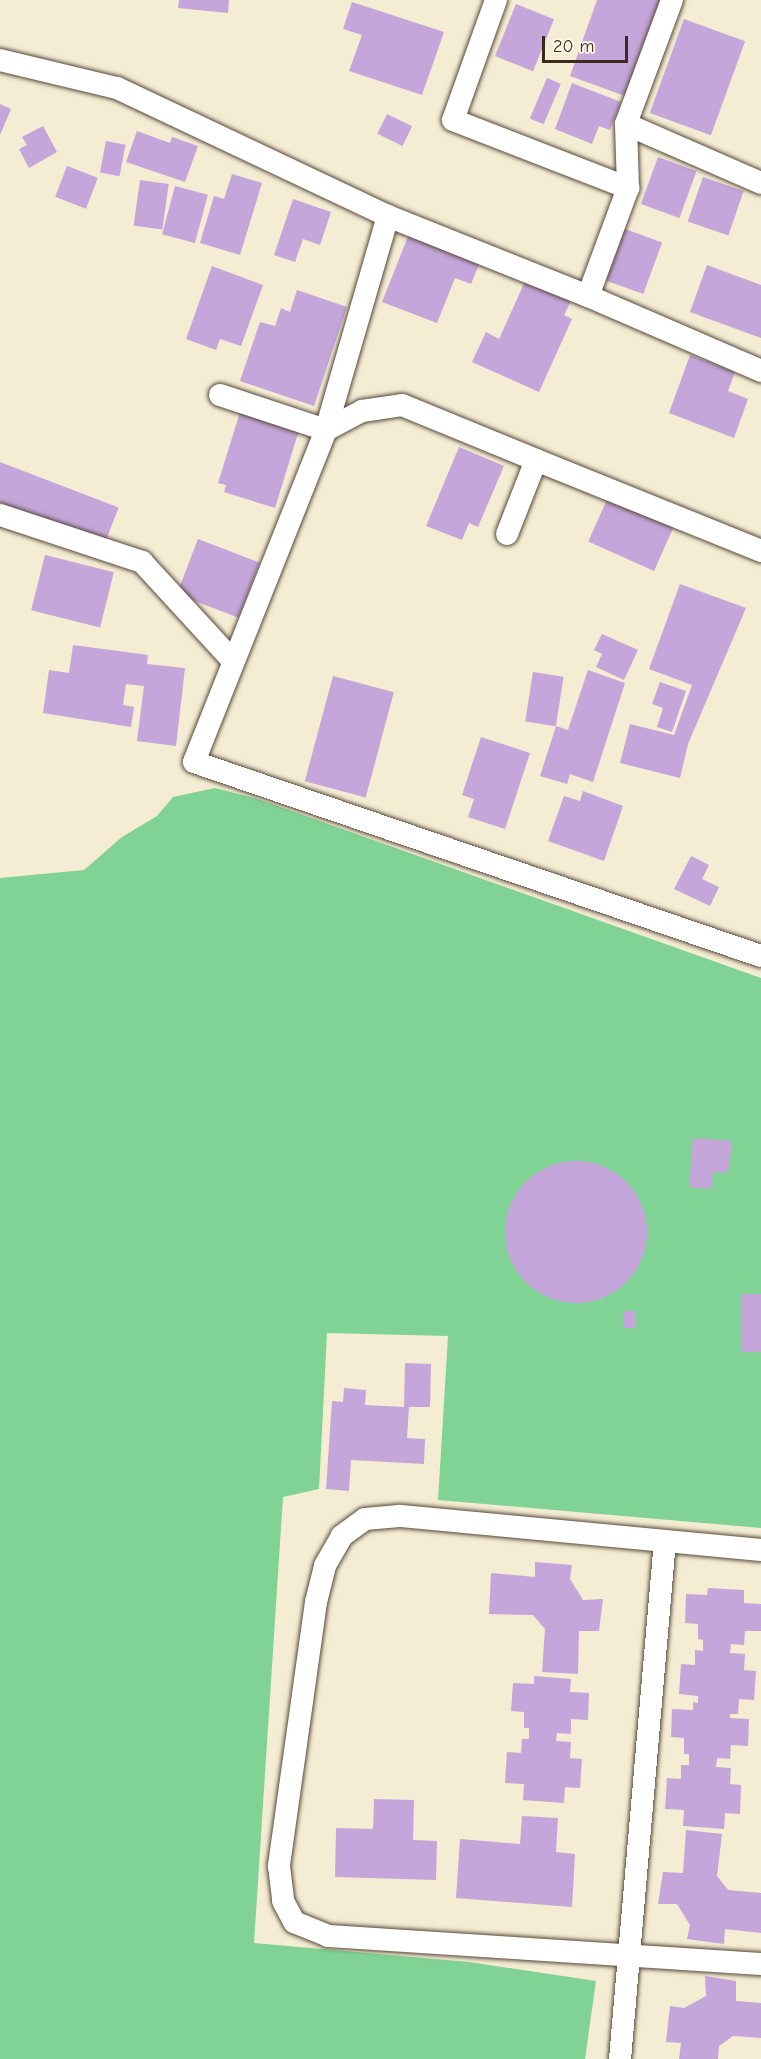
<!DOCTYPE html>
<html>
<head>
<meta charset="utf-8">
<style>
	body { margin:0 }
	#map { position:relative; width:761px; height:2059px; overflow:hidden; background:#f4ecd3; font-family:"Comic Neue",sans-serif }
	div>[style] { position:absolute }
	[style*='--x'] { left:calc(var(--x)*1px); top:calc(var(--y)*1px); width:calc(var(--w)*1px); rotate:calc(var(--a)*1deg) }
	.green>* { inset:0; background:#81d395 }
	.building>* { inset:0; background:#c4a6da; transform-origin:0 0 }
	.round { border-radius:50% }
	.roads { filter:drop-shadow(0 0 2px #574739) drop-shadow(0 0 2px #574739) }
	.minor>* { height:22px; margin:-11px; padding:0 11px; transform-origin:11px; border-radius:11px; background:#fff }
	span { translate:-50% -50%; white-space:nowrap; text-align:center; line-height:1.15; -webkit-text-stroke:4.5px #fcf5e5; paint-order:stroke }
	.scale { position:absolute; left:542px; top:36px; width:86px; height:27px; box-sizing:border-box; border:3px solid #3b2a1e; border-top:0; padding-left:8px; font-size:18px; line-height:21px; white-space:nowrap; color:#3b2a1e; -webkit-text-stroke:4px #fcf5e5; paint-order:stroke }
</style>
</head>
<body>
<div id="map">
	<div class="green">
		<div style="clip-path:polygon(215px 788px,258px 799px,761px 978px,761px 1528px,438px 1500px,448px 1336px,327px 1333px,319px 1489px,283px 1497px,254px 1943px,469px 1962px,596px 1981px,585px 2059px,0 2059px,0 878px,84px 870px,122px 837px,157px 816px,173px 797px)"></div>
	</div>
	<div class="building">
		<div style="clip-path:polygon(179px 0,229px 0,228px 13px,178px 8px)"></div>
		<div style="clip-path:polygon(597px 0,660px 0,625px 96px,570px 76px)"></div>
		<div style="clip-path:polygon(352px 2px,444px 32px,422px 95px,349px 71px,362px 35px,343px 29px)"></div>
		<div style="left:516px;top:4px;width:41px;height:56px;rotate:22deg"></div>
		<div style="left:684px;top:19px;width:65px;height:100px;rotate:20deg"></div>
		<div style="left:547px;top:78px;width:15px;height:44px;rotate:23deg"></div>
		<div style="clip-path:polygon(572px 83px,621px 102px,610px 130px,599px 126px,592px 144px,555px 129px)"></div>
		<div style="clip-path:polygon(0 104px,11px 109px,0 135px)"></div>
		<div style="left:387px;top:114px;width:28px;height:22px;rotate:26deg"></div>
		<div style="clip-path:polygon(43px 126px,57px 152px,29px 168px,19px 149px,27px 145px,22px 137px)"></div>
		<div style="clip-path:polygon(137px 131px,170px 143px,172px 137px,198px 146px,185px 182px,126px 162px)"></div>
		<div style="left:106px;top:141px;width:20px;height:32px;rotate:11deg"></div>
		<div style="left:658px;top:157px;width:41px;height:50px;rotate:20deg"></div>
		<div style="left:67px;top:166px;width:33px;height:33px;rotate:21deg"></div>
		<div style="clip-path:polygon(232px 174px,262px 183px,240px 255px,200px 243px,214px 196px,224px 199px)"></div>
		<div style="left:703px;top:177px;width:43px;height:47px;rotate:19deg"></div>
		<div style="left:140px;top:180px;width:29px;height:46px;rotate:8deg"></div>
		<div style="left:175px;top:186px;width:34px;height:50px;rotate:15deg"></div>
		<div style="clip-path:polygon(293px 199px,331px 212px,320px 245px,303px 239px,295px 262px,274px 255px)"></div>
		<div style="left:617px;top:226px;width:48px;height:55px;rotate:20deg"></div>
		<div style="clip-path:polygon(409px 234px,480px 262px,471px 284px,455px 278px,437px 323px,382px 302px)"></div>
		<div style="clip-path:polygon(707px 265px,761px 285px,761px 338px,690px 312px)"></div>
		<div style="clip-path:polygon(212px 266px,263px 285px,241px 346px,220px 339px,216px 350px,186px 339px)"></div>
		<div style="clip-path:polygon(527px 277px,573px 297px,564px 315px,572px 319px,539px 392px,472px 362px,486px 332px,499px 339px)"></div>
		<div style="clip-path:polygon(297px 290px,347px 307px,314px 406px,240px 381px,260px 322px,275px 326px,281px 308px,290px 312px)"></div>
		<div style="clip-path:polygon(690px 355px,735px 372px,728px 391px,748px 399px,734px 438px,669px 413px)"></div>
		<div style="clip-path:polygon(241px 409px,300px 427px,275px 508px,224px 492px,226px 485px,218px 483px)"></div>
		<div style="clip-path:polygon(459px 447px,504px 466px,478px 527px,469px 523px,462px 540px,426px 526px)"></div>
		<div style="left:0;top:462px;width:127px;height:39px;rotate:21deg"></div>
		<div style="left:609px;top:495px;width:72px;height:51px;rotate:24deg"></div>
		<div style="left:198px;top:539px;width:66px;height:59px;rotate:21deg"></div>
		<div style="left:45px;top:555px;width:71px;height:57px;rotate:14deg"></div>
		<div style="clip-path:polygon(680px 584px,746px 608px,688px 744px,680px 778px,620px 763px,630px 724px,674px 735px,692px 685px,649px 669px)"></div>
		<div style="clip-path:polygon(602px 634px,638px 650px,624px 680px,596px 667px,602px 654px,594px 650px)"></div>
		<div style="clip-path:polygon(73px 645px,148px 655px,147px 664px,185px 668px,176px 746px,137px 741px,144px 686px,126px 684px,123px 705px,134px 707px,131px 727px,43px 713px,49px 670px,69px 673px)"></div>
		<div style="clip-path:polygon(588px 670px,625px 683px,593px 782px,570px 774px,567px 784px,540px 776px,556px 726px,568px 730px)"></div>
		<div style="left:533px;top:672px;width:31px;height:50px;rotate:9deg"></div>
		<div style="left:333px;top:676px;width:63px;height:109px;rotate:15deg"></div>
		<div style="clip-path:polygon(660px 682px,686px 691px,672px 732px,657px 727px,663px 708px,652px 704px)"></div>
		<div style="clip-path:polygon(481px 737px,530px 753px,505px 829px,468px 817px,474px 799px,462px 795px)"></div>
		<div style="clip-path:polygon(583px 791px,623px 806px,604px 861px,548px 841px,564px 796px,580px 801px)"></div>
		<div style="clip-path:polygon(691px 856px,709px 865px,702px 879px,719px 887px,710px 906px,674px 889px)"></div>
		<div style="clip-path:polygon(693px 1138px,732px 1141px,728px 1173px,713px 1172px,712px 1189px,689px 1187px)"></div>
		<div class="round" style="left:505px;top:1161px;width:142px;height:142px"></div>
		<div style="left:742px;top:1294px;width:19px;height:58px"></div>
		<div style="left:623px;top:1311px;width:12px;height:17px"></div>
		<div style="clip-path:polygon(405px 1363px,431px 1364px,430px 1407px,409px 1407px,407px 1438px,425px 1439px,424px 1464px,351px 1460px,349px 1491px,326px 1489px,332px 1401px,343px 1402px,344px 1388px,366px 1390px,365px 1405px,404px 1407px)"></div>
		<div style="clip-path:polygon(535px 1562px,572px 1565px,570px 1579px,583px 1600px,603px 1599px,599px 1631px,579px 1631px,578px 1674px,542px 1672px,545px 1629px,533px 1615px,489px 1614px,491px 1573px,535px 1577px)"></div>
		<div style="clip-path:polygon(708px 1588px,744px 1590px,744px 1603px,761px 1604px,761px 1631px,745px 1631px,744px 1645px,731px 1644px,730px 1653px,745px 1654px,744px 1670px,756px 1671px,754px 1700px,739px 1699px,738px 1714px,730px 1714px,730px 1718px,749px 1719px,748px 1746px,731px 1745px,730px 1759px,717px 1758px,716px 1767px,731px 1768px,730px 1784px,741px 1785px,740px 1814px,725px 1813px,724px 1829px,683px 1826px,684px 1810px,665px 1809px,667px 1778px,681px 1779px,681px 1765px,689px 1765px,689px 1754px,684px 1754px,684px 1738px,671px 1737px,672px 1709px,693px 1710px,693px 1702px,698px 1703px,698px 1696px,679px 1694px,681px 1664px,695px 1665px,695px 1650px,703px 1651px,703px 1640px,698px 1639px,698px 1624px,685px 1623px,686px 1594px,707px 1595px)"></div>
		<div style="clip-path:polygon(534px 1676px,571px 1679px,570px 1692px,589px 1693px,588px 1720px,571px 1719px,571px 1734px,557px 1733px,556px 1741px,571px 1742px,570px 1758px,582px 1759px,580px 1788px,565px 1787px,564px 1803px,523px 1800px,524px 1784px,505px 1783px,507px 1752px,521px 1753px,522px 1739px,529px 1739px,529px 1728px,524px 1728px,524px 1712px,511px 1711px,513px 1683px,534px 1684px)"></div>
		<div style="clip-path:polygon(374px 1799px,414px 1800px,413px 1840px,437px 1841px,436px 1880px,335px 1877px,336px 1828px,373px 1829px)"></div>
		<div style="clip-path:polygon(522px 1816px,558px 1818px,556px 1852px,575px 1854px,572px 1907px,456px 1898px,460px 1839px,520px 1844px)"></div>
		<div style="clip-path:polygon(686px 1830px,722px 1834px,717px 1876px,728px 1890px,761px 1893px,761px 1933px,725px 1929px,724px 1944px,687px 1939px,690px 1925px,677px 1904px,658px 1904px,663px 1872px,683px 1873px)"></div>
		<div style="clip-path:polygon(705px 1976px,736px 1981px,736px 2001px,761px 2003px,761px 2038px,733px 2036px,719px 2046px,718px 2059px,679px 2059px,681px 2043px,666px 2042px,670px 2006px,684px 2008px,706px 1996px)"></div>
	</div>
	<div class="roads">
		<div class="minor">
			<div style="--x:496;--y:0;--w:127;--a:109.7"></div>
			<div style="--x:453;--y:120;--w:188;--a:21.2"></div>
			<div style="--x:672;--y:0;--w:132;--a:110.4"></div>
			<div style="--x:626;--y:124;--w:64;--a:88.2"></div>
			<div style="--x:628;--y:188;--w:115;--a:110.3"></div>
			<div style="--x:588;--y:296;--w:189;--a:23.4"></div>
			<div style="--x:0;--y:60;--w:120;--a:13.5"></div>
			<div style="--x:117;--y:88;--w:300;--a:25.3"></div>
			<div style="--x:388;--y:216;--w:223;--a:106.2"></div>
			<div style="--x:326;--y:430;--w:357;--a:111.7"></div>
			<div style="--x:194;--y:762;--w:599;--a:18.89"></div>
			<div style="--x:626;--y:124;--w:147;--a:23.6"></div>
			<div style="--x:388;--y:216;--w:215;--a:21.8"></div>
			<div style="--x:220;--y:395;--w:112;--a:18.3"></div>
			<div style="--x:326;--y:430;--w:41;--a:-27.8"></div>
			<div style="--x:362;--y:411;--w:40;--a:-8.5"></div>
			<div style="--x:402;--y:405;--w:145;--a:22.3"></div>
			<div style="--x:0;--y:515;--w:150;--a:18.3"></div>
			<div style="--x:142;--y:562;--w:133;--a:47.4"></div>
			<div style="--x:507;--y:534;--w:79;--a:-68.6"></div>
			<div style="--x:536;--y:460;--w:243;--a:22"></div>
			<div style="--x:761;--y:1550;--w:364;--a:-174.6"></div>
			<div style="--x:399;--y:1516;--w:34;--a:175"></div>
			<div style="--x:365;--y:1519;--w:29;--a:144"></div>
			<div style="--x:342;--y:1536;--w:34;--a:120"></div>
			<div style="--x:325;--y:1566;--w:37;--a:104"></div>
			<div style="--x:316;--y:1602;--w:267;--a:98"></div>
			<div style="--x:279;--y:1866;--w:35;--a:83"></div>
			<div style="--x:283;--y:1901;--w:24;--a:62"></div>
			<div style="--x:294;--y:1922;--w:37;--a:22"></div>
			<div style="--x:328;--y:1936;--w:434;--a:3.7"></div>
			<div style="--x:620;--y:2059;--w:520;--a:-85.04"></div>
		</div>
	</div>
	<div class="scale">20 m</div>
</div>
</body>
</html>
